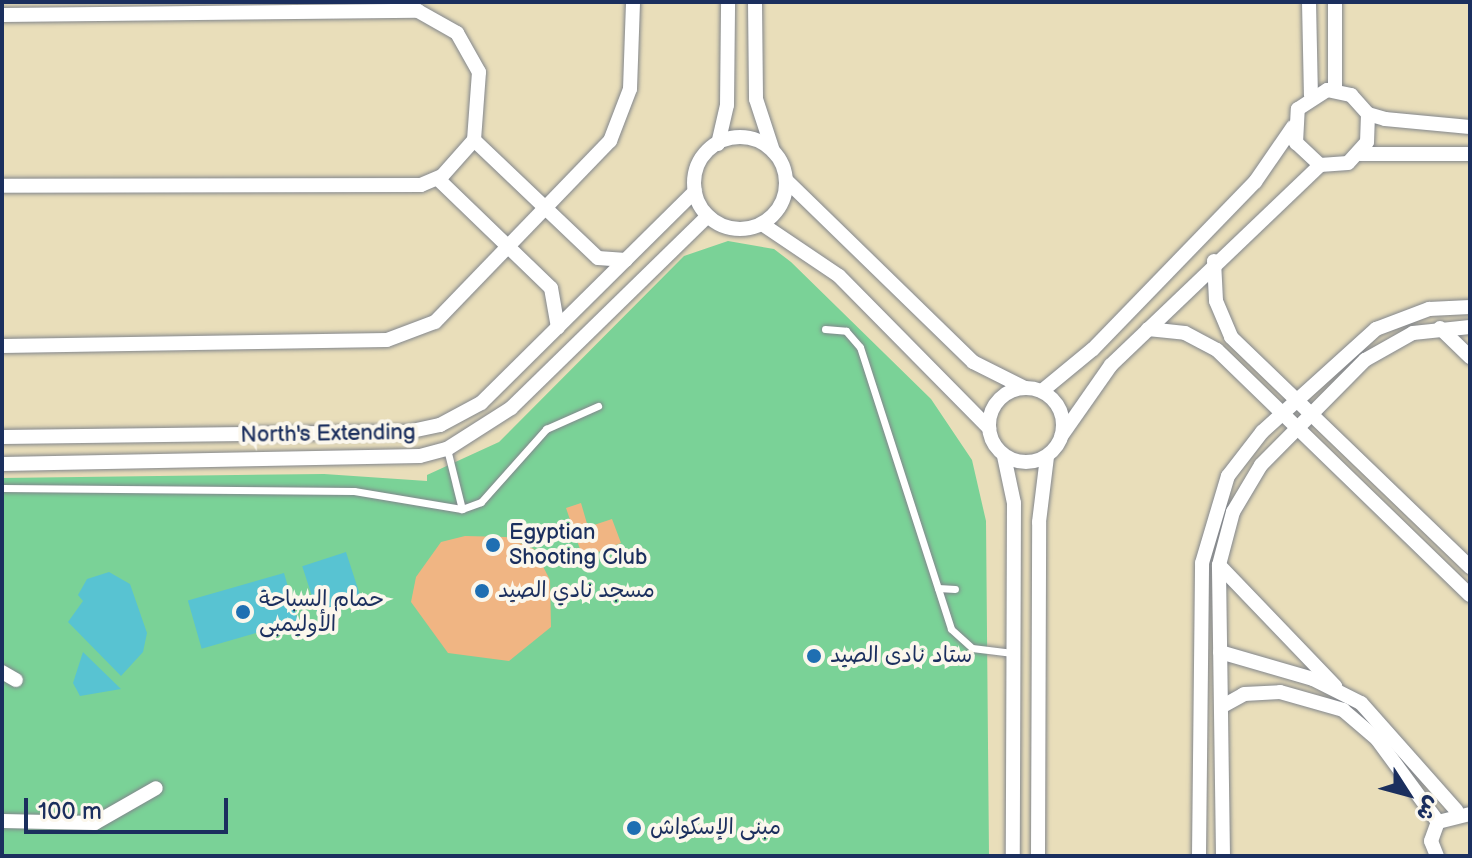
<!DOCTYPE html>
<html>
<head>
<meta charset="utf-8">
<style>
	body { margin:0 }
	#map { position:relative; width:1472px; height:858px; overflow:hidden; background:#e9deba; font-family:"Balsamiq Sans","Playpen Sans Arabic",sans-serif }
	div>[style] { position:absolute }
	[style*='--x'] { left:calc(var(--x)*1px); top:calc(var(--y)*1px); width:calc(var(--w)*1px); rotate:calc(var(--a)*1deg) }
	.green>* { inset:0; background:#7ad297 }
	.water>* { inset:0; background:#58c3d2; transform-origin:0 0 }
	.building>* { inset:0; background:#f0b583 }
	.roads { filter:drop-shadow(0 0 2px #82868c) drop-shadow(0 0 2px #82868c) }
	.lane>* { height:7px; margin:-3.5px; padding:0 3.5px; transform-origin:3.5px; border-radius:3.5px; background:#fff }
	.street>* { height:14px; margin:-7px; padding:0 7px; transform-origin:7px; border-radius:7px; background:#fff }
	.street>.ring { margin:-7px; padding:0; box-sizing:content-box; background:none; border:14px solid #fff; border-radius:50% }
	.dots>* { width:22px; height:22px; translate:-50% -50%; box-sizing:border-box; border:4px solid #fbf7ec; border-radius:50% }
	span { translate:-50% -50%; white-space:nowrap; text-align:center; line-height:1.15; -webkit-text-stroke:8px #fbf7ec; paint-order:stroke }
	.street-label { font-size:22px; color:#1b2f5e }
	.poi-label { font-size:22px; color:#1b2f5e }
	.left { translate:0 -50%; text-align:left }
	.frame { position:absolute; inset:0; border:4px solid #1b2f5e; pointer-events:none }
	.north { position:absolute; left:1368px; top:754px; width:80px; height:80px; -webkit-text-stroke:6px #fbf7ec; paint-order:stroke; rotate:126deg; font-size:22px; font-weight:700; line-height:32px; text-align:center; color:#1b2f5e }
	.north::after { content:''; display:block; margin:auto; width:28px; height:36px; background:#1b2f5e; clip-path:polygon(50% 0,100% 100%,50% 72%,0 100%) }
	.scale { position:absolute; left:24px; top:798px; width:204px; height:36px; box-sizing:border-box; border:4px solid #1b2f5e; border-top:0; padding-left:10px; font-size:24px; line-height:28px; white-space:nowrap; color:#1b2f5e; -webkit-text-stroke:6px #fbf7ec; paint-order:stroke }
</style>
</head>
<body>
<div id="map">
	<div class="green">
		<div style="clip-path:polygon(728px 241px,774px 249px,791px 262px,931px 399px,972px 460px,986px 521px,989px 856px,2px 856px,2px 478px,324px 474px,427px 481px,427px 475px,499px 442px,684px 256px)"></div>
	</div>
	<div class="water">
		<div style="left:346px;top:552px;width:51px;height:46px;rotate:72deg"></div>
		<div style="clip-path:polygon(109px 572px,130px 584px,147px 633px,143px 652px,121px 676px,68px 622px,83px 601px,78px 595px,87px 579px)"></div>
		<div style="left:284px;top:573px;width:50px;height:100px;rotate:74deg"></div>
		<div style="clip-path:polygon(83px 652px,121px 689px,80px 696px,73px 683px)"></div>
	</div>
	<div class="building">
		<div style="clip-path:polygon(581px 503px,588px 527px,612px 519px,621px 543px,583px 558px,566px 508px)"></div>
		<div style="clip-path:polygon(465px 536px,506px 537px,534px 549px,550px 580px,551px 627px,509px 661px,448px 653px,411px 602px,416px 577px,441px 542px)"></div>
	</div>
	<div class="roads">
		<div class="lane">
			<div style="--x:825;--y:329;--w:21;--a:5"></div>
			<div style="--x:846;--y:331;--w:21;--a:49"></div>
			<div style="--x:860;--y:347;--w:296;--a:72.1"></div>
			<div style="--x:951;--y:629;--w:28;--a:42"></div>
			<div style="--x:972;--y:648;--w:41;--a:7"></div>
			<div style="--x:447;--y:449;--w:62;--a:76"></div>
			<div style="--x:2;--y:488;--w:352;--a:0.5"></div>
			<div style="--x:354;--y:491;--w:109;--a:9.5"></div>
			<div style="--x:462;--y:509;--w:20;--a:-20"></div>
			<div style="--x:481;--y:502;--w:98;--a:-48.3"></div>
			<div style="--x:546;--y:429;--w:57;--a:-23.9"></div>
			<div style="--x:938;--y:588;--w:17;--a:3"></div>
		</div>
		<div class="street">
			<div style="--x:755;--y:2;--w:97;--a:89.4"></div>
			<div style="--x:756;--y:99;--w:55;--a:71.9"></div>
			<div style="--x:1309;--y:2;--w:93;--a:88.8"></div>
			<div style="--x:1335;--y:2;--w:87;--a:90"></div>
			<div style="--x:2;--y:15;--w:416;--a:-0.6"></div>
			<div style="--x:418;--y:11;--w:45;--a:29.4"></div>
			<div style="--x:457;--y:33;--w:45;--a:60.6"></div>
			<div style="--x:479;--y:72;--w:68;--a:94.2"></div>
			<div style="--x:474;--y:140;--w:48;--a:131.6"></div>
			<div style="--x:442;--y:176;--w:23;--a:157"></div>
			<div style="--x:421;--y:185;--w:419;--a:179.9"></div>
			<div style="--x:1368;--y:114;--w:28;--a:92"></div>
			<div style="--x:1367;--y:142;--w:28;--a:132"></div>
			<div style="--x:1348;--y:163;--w:28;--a:176"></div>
			<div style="--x:1320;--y:165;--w:33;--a:-137"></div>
			<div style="--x:1296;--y:143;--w:34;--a:-87"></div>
			<div style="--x:1298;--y:109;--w:35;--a:-33"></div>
			<div style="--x:1327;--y:90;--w:25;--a:12"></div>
			<div style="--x:1351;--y:95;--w:25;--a:48"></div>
			<div style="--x:1368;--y:114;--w:18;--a:16"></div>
			<div style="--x:1385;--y:119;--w:85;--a:5.4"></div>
			<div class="ring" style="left:694px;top:137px;width:78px;height:78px"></div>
			<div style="--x:474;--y:140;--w:171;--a:43.6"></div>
			<div style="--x:598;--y:258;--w:28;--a:4"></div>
			<div style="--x:718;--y:144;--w:40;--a:-77"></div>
			<div style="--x:727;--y:105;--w:103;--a:-89.4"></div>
			<div style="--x:1360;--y:154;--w:110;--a:0"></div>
			<div style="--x:438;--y:179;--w:157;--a:44"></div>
			<div style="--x:551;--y:288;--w:40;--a:80"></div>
			<div style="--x:786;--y:180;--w:261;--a:44.2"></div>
			<div style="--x:973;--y:362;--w:58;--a:26.6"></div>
			<div style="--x:762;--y:224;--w:93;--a:34"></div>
			<div style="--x:839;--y:276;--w:214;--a:45.4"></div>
			<div style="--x:1214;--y:261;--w:40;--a:87.1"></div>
			<div style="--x:1216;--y:301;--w:39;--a:67"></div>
			<div style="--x:1231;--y:337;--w:332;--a:43.9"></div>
			<div style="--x:1440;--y:328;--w:42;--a:44"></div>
			<div style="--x:1148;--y:329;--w:37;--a:6"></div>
			<div style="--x:1185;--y:333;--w:36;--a:28"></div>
			<div style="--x:1217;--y:350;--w:352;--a:44.1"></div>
			<div style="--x:2;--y:346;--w:385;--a:-0.9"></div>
			<div style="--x:387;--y:340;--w:51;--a:-20.6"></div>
			<div style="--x:435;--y:322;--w:252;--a:-46"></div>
			<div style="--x:610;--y:141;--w:56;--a:-69"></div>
			<div style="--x:630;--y:89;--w:87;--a:-88"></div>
			<div class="ring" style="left:989px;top:388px;width:60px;height:60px"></div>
			<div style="--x:1042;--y:391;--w:66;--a:-39.5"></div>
			<div style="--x:1093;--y:349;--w:233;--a:-45.9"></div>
			<div style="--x:1255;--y:182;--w:67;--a:-55.4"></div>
			<div style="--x:1062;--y:435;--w:85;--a:-55"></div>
			<div style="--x:1111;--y:365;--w:289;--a:-43.7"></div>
			<div style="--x:2;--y:437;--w:405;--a:-0.7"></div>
			<div style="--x:407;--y:432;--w:34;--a:-12"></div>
			<div style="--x:440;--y:425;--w:47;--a:-28.2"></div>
			<div style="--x:481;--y:403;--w:301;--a:-44.7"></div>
			<div style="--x:1004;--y:456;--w:48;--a:78"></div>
			<div style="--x:1014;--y:503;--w:353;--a:90.2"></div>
			<div style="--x:2;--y:464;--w:418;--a:-1.1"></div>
			<div style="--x:420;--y:456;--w:28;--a:-15"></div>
			<div style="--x:447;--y:449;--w:76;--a:-32.6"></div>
			<div style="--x:511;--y:408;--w:275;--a:-44.3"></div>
			<div style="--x:1219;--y:565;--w:168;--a:46.2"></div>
			<div style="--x:1220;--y:652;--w:97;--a:16.2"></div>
			<div style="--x:1313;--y:679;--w:54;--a:26.6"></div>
			<div style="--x:1361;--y:703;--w:144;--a:48.4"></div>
			<div style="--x:2;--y:672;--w:16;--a:30"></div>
			<div style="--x:1221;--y:707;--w:26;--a:-29"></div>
			<div style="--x:1244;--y:694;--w:36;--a:-3"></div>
			<div style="--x:1280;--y:692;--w:66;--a:15.9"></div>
			<div style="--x:1343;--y:710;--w:45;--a:40.5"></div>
			<div style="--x:1377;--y:739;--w:103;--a:53.7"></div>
			<div style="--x:2;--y:821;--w:93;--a:1.2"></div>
			<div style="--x:95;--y:823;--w:70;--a:-29.8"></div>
			<div style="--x:1038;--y:856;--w:334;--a:-89.8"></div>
			<div style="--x:1039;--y:522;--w:65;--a:-83"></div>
			<div style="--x:1199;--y:856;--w:293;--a:-89.4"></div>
			<div style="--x:1202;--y:563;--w:91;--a:-73.4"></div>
			<div style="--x:1228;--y:476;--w:56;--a:-52.3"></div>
			<div style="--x:1262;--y:432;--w:154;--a:-42.1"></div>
			<div style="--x:1376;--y:329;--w:57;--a:-20.7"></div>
			<div style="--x:1429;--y:309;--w:41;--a:-2.8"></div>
			<div style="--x:1223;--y:856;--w:291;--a:-90.8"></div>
			<div style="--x:1219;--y:565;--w:55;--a:-75.2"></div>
			<div style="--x:1233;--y:512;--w:55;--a:-59.2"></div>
			<div style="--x:1261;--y:465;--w:148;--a:-45.3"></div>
			<div style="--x:1365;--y:360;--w:55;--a:-29.4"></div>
			<div style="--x:1413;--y:333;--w:57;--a:-6"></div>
			<div style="--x:1437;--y:856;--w:16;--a:-112"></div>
			<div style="--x:1431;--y:841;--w:20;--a:-70"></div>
			<div style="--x:1438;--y:822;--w:33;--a:-14"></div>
		</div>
	</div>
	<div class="dots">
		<div style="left:493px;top:545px;background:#1f6fb2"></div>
		<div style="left:482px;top:591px;background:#1f6fb2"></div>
		<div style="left:243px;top:612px;background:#1f6fb2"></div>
		<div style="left:814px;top:656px;background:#1f6fb2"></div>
		<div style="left:634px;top:828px;background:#1f6fb2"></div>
	</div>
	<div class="street-label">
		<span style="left:328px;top:434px;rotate:-1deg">North's Extending</span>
	</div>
	<div class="poi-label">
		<span class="left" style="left:509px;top:545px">Egyptian<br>Shooting Club</span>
		<span class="left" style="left:498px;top:591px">مسجد نادي الصيد</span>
		<span class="left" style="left:259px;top:612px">حمام السباحة<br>الأوليمبى</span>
		<span class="left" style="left:830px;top:656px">ستاد نادى الصيد</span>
		<span class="left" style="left:650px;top:828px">مبنى الإسكواش</span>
	</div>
	<div class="frame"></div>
	<div class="north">ش</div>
	<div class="scale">100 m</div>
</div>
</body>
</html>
